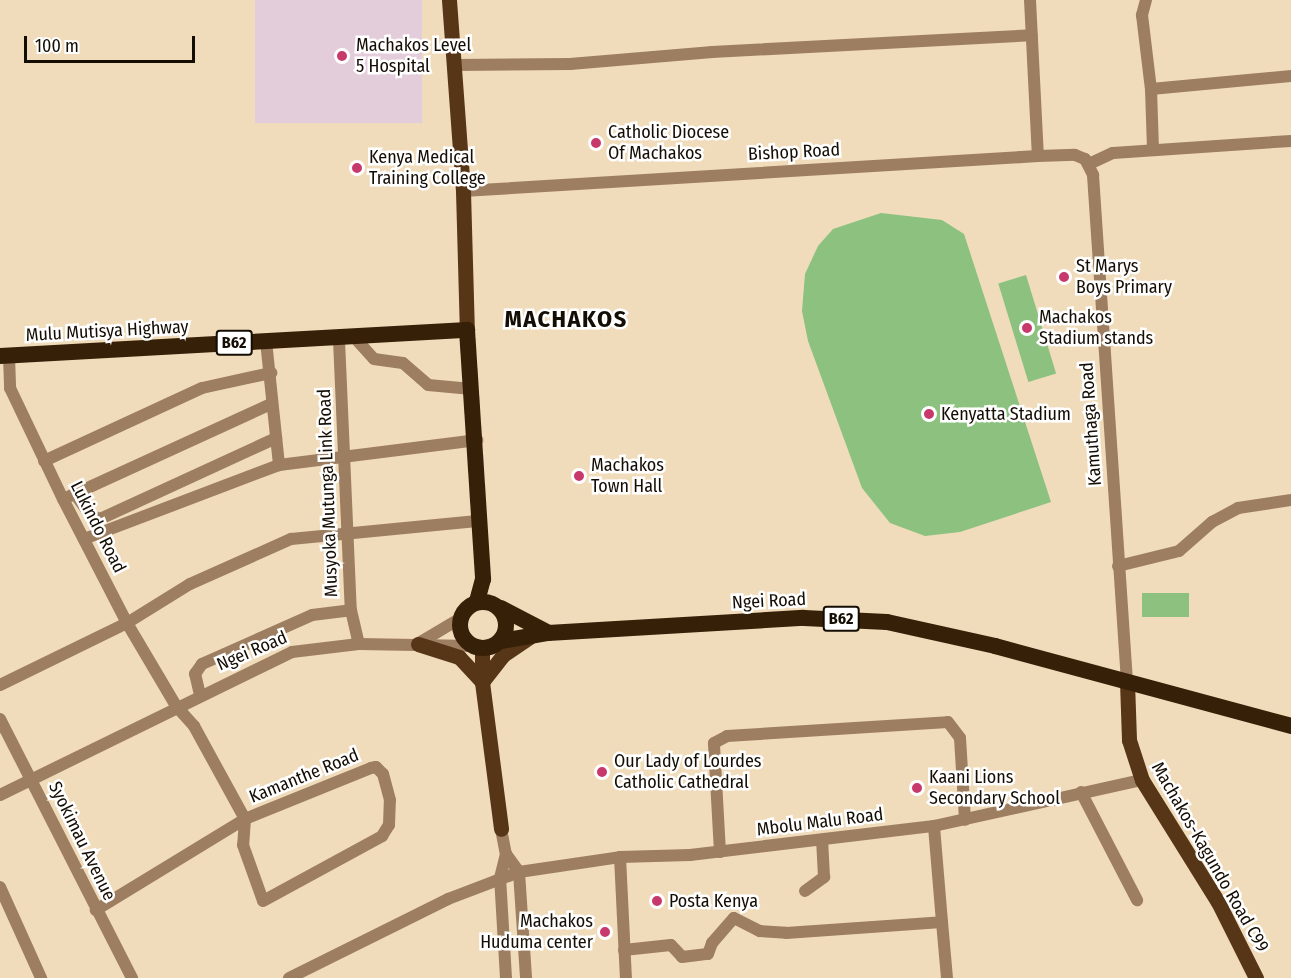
<!DOCTYPE html>
<html>
<head>
<meta charset="utf-8">
<style>
	body { margin:0 }
	#map { position:relative; width:1291px; height:978px; overflow:hidden; background:#f0dcbb; font-family:"Fira Sans Condensed",sans-serif }
	div>[style] { position:absolute }
	[style*='--x'] { left:calc(var(--x)*1px); top:calc(var(--y)*1px); width:calc(var(--w)*1px); rotate:calc(var(--a)*1deg) }
	.medical>* { inset:0; background:#e4cdda; transform-origin:0 0 }
	.green>* { inset:0; background:#8cc17f; transform-origin:0 0 }
	.minor>* { height:12px; margin:-6px; padding:0 6px; transform-origin:6px; border-radius:6px; background:#9e7e61 }
	.major>* { height:15px; margin:-7.5px; padding:0 7.5px; transform-origin:7.5px; border-radius:7.5px; background:#563616 }
	.highway>* { height:16px; margin:-8px; padding:0 8px; transform-origin:8px; border-radius:8px; background:#372008 }
	.highway>.ring { margin:-8px; padding:0; box-sizing:content-box; background:none; border:16px solid #372008; border-radius:50% }
	.dots>* { width:16px; height:16px; translate:-50% -50%; box-sizing:border-box; border:3px solid #fff; border-radius:50% }
	span { translate:-50% -50%; white-space:nowrap; text-align:center; line-height:1.15; -webkit-text-stroke:5px #fff; paint-order:stroke }
	.shield-label span { padding:2px 4px; background:#fff; border:2px solid; border-radius:4px; -webkit-text-stroke-width:0 }
	.shield-label { font-size:16px; color:#140d03; font-weight:700 }
	.poi-label { font-size:18px; color:#140d03 }
	.left { translate:0 -50%; text-align:left }
	.right { translate:-100% -50%; text-align:right }
	.street-label { font-size:18px; color:#140d03 }
	.district-label { font-size:24px; color:#140d03; font-weight:700; letter-spacing:1.5px }
	.scale { position:absolute; left:24px; top:36px; width:171px; height:27px; box-sizing:border-box; border:3px solid #140d03; border-top:0; padding-left:8px; font-size:18px; line-height:21px; white-space:nowrap; color:#140d03; -webkit-text-stroke:4px #fff; paint-order:stroke }
</style>
</head>
<body>
<div id="map">
	<div class="medical">
		<div style="left:255px;top:0;width:167px;height:123px"></div>
	</div>
	<div class="green">
		<div style="clip-path:polygon(881px 213px,942px 220px,964px 234px,1051px 502px,960px 532px,925px 536px,890px 523px,862px 488px,808px 341px,802px 311px,805px 274px,818px 246px,833px 229px)"></div>
		<div style="left:1026px;top:275px;width:103px;height:29px;rotate:73deg"></div>
		<div style="left:1189px;top:593px;width:24px;height:47px;rotate:90deg"></div>
	</div>
	<div class="minor">
		<div style="--x:1030;--y:0;--w:156;--a:87.1"></div>
		<div style="--x:1146;--y:0;--w:16;--a:105"></div>
		<div style="--x:1142;--y:15;--w:75;--a:83.1"></div>
		<div style="--x:1151;--y:89;--w:61;--a:88.1"></div>
		<div style="--x:454;--y:65;--w:116;--a:-0.5"></div>
		<div style="--x:570;--y:64;--w:143;--a:-4.8"></div>
		<div style="--x:712;--y:52;--w:320;--a:-3"></div>
		<div style="--x:1151;--y:89;--w:141;--a:-5.3"></div>
		<div style="--x:1089;--y:164;--w:26;--a:-25"></div>
		<div style="--x:1113;--y:153;--w:178;--a:-3.9"></div>
		<div style="--x:463;--y:191;--w:576;--a:-3.48"></div>
		<div style="--x:1038;--y:156;--w:37;--a:-2"></div>
		<div style="--x:1075;--y:155;--w:11;--a:22"></div>
		<div style="--x:1085;--y:159;--w:18;--a:63"></div>
		<div style="--x:1093;--y:175;--w:508;--a:86.16"></div>
		<div style="--x:355;--y:338;--w:28;--a:48"></div>
		<div style="--x:374;--y:359;--w:29;--a:8"></div>
		<div style="--x:403;--y:363;--w:33;--a:41"></div>
		<div style="--x:428;--y:385;--w:44;--a:5.2"></div>
		<div style="--x:339;--y:340;--w:270;--a:87.5"></div>
		<div style="--x:351;--y:610;--w:35;--a:77"></div>
		<div style="--x:266;--y:341;--w:125;--a:84"></div>
		<div style="--x:279;--y:465;--w:200;--a:-7.2"></div>
		<div style="--x:9;--y:356;--w:32;--a:88"></div>
		<div style="--x:10;--y:388;--w:123;--a:64.5"></div>
		<div style="--x:63;--y:499;--w:140;--a:62.7"></div>
		<div style="--x:127;--y:623;--w:96;--a:59.4"></div>
		<div style="--x:176;--y:706;--w:27;--a:48"></div>
		<div style="--x:194;--y:726;--w:106;--a:61.3"></div>
		<div style="--x:245;--y:819;--w:26;--a:94"></div>
		<div style="--x:243;--y:845;--w:59;--a:70.3"></div>
		<div style="--x:263;--y:901;--w:136;--a:-28.6"></div>
		<div style="--x:382;--y:836;--w:13;--a:-58"></div>
		<div style="--x:389;--y:825;--w:25;--a:-88"></div>
		<div style="--x:390;--y:800;--w:27;--a:-105"></div>
		<div style="--x:383;--y:774;--w:10;--a:-135"></div>
		<div style="--x:376;--y:767;--w:5;--a:169"></div>
		<div style="--x:371;--y:768;--w:136;--a:158"></div>
		<div style="--x:245;--y:819;--w:175;--a:148.6"></div>
		<div style="--x:44;--y:461;--w:174;--a:-24.8"></div>
		<div style="--x:202;--y:388;--w:71;--a:-12.3"></div>
		<div style="--x:75;--y:494;--w:27;--a:54"></div>
		<div style="--x:91;--y:516;--w:9;--a:18"></div>
		<div style="--x:100;--y:519;--w:194;--a:-24.7"></div>
		<div style="--x:70;--y:496;--w:221;--a:-24.6"></div>
		<div style="--x:84;--y:539;--w:209;--a:-20.8"></div>
		<div style="--x:1118;--y:566;--w:63;--a:-13.8"></div>
		<div style="--x:1179;--y:551;--w:44;--a:-41.3"></div>
		<div style="--x:1212;--y:522;--w:30;--a:-28"></div>
		<div style="--x:1238;--y:508;--w:54;--a:-8.6"></div>
		<div style="--x:419;--y:643;--w:49;--a:-30.8"></div>
		<div style="--x:0;--y:685;--w:141;--a:-26"></div>
		<div style="--x:127;--y:623;--w:74;--a:-31.8"></div>
		<div style="--x:190;--y:584;--w:111;--a:-24"></div>
		<div style="--x:291;--y:539;--w:187;--a:-5.5"></div>
		<div style="--x:200;--y:695;--w:22;--a:-103"></div>
		<div style="--x:195;--y:674;--w:12;--a:-55"></div>
		<div style="--x:202;--y:664;--w:120;--a:-24"></div>
		<div style="--x:312;--y:615;--w:39;--a:-7"></div>
		<div style="--x:0;--y:719;--w:291;--a:63"></div>
		<div style="--x:1081;--y:792;--w:122;--a:62.6"></div>
		<div style="--x:0;--y:795;--w:325;--a:-26.1"></div>
		<div style="--x:292;--y:652;--w:67;--a:-6.8"></div>
		<div style="--x:359;--y:644;--w:114;--a:1"></div>
		<div style="--x:501;--y:829;--w:25;--a:79"></div>
		<div style="--x:506;--y:854;--w:22;--a:54"></div>
		<div style="--x:720;--y:852;--w:109;--a:-93.2"></div>
		<div style="--x:714;--y:743;--w:15;--a:-28"></div>
		<div style="--x:727;--y:736;--w:221;--a:-3.6"></div>
		<div style="--x:948;--y:722;--w:20;--a:53"></div>
		<div style="--x:960;--y:738;--w:82;--a:86.5"></div>
		<div style="--x:620;--y:857;--w:121;--a:87.2"></div>
		<div style="--x:519;--y:872;--w:106;--a:86.2"></div>
		<div style="--x:0;--y:887;--w:100;--a:65.7"></div>
		<div style="--x:805;--y:891;--w:24;--a:-36"></div>
		<div style="--x:824;--y:877;--w:35;--a:-93"></div>
		<div style="--x:942;--y:922;--w:56;--a:84.9"></div>
		<div style="--x:624;--y:950;--w:47;--a:-6.1"></div>
		<div style="--x:671;--y:945;--w:16;--a:47"></div>
		<div style="--x:682;--y:957;--w:26;--a:-7"></div>
		<div style="--x:708;--y:954;--w:12;--a:-70"></div>
		<div style="--x:712;--y:943;--w:33;--a:-49"></div>
		<div style="--x:734;--y:918;--w:29;--a:27"></div>
		<div style="--x:760;--y:931;--w:26;--a:4"></div>
		<div style="--x:786;--y:933;--w:156;--a:-4"></div>
		<div style="--x:942;--y:922;--w:96;--a:-94.8"></div>
		<div style="--x:289;--y:978;--w:178;--a:-26.4"></div>
		<div style="--x:448;--y:899;--w:76;--a:-20.8"></div>
		<div style="--x:519;--y:872;--w:102;--a:-8.4"></div>
		<div style="--x:620;--y:857;--w:70;--a:-1.6"></div>
		<div style="--x:690;--y:855;--w:246;--a:-6.8"></div>
		<div style="--x:934;--y:826;--w:213;--a:-12.5"></div>
		<div style="--x:506;--y:978;--w:100;--a:-93.4"></div>
		<div style="--x:500;--y:878;--w:25;--a:-76"></div>
	</div>
	<div class="major">
		<div style="--x:449;--y:0;--w:192;--a:85.8"></div>
		<div style="--x:463;--y:191;--w:139;--a:88.4"></div>
		<div style="--x:418;--y:644;--w:43;--a:17.6"></div>
		<div style="--x:459;--y:657;--w:34;--a:47"></div>
		<div style="--x:482;--y:682;--w:34;--a:-52"></div>
		<div style="--x:503;--y:655;--w:32;--a:-34"></div>
		<div style="--x:482;--y:648;--w:34;--a:90"></div>
		<div style="--x:482;--y:682;--w:148;--a:82.6"></div>
		<div style="--x:1127;--y:682;--w:58;--a:88"></div>
		<div style="--x:1129;--y:740;--w:42;--a:72"></div>
		<div style="--x:1142;--y:780;--w:144;--a:58.1"></div>
		<div style="--x:1218;--y:902;--w:85;--a:63.4"></div>
	</div>
	<div class="highway">
		<div style="--x:0;--y:356;--w:468;--a:-3.2"></div>
		<div style="--x:467;--y:330;--w:250;--a:86.3"></div>
		<div style="--x:483;--y:579;--w:24;--a:105"></div>
		<div class="ring" style="left:460px;top:602px;width:30px;height:30px"></div>
		<div style="--x:501;--y:608;--w:52;--a:27.6"></div>
		<div style="--x:501;--y:641;--w:48;--a:-9.7"></div>
		<div style="--x:548;--y:633;--w:256;--a:-3.4"></div>
		<div style="--x:804;--y:618;--w:83;--a:2.8"></div>
		<div style="--x:887;--y:622;--w:111;--a:12.5"></div>
		<div style="--x:995;--y:646;--w:307;--a:15.1"></div>
	</div>
	<div class="dots">
		<div style="left:342px;top:56px;background:#c6396a"></div>
		<div style="left:596px;top:143px;background:#c6396a"></div>
		<div style="left:357px;top:168px;background:#c6396a"></div>
		<div style="left:1064px;top:277px;background:#c6396a"></div>
		<div style="left:1027px;top:328px;background:#c6396a"></div>
		<div style="left:929px;top:414px;background:#c6396a"></div>
		<div style="left:579px;top:476px;background:#c6396a"></div>
		<div style="left:602px;top:772px;background:#c6396a"></div>
		<div style="left:917px;top:788px;background:#c6396a"></div>
		<div style="left:657px;top:901px;background:#c6396a"></div>
		<div style="left:605px;top:932px;background:#c6396a"></div>
	</div>
	<div class="shield-label">
		<span style="left:234px;top:343px">B62</span>
		<span style="left:841px;top:619px">B62</span>
	</div>
	<div class="poi-label">
		<span class="left" style="left:356px;top:56px">Machakos Level<br>5 Hospital</span>
		<span class="left" style="left:608px;top:143px">Catholic Diocese<br>Of Machakos</span>
		<span class="left" style="left:369px;top:168px">Kenya Medical<br>Training College</span>
		<span class="left" style="left:1076px;top:277px">St Marys<br>Boys Primary</span>
		<span class="left" style="left:1039px;top:328px">Machakos<br>Stadium stands</span>
		<span class="left" style="left:941px;top:414px">Kenyatta Stadium</span>
		<span class="left" style="left:591px;top:476px">Machakos<br>Town Hall</span>
		<span class="left" style="left:614px;top:772px">Our Lady of Lourdes<br>Catholic Cathedral</span>
		<span class="left" style="left:929px;top:788px">Kaani Lions<br>Secondary School</span>
		<span class="left" style="left:669px;top:901px">Posta Kenya</span>
		<span class="right" style="left:593px;top:932px">Machakos<br>Huduma center</span>
	</div>
	<div class="street-label">
		<span style="left:794px;top:152px;rotate:-3deg">Bishop Road</span>
		<span style="left:107px;top:331px;rotate:-3deg">Mulu Mutisya Highway</span>
		<span style="left:1091px;top:424px;rotate:-94deg">Kamuthaga Road</span>
		<span style="left:328px;top:493px;rotate:-92deg">Musyoka Mutunga Link Road</span>
		<span style="left:98px;top:527px;rotate:63deg">Lukindo Road</span>
		<span style="left:769px;top:601px;rotate:-3deg">Ngei Road</span>
		<span style="left:252px;top:651px;rotate:-23deg">Ngei Road</span>
		<span style="left:304px;top:776px;rotate:-22deg">Kamanthe Road</span>
		<span style="left:820px;top:822px;rotate:-7deg">Mbolu Malu Road</span>
		<span style="left:82px;top:841px;rotate:64deg">Syokimau Avenue</span>
		<span style="left:1210px;top:857px;rotate:60deg">Machakos-Kagundo Road C99</span>
	</div>
	<div class="district-label">
		<span style="left:566px;top:320px">MACHAKOS</span>
	</div>
	<div class="scale">100 m</div>
</div>
</body>
</html>
